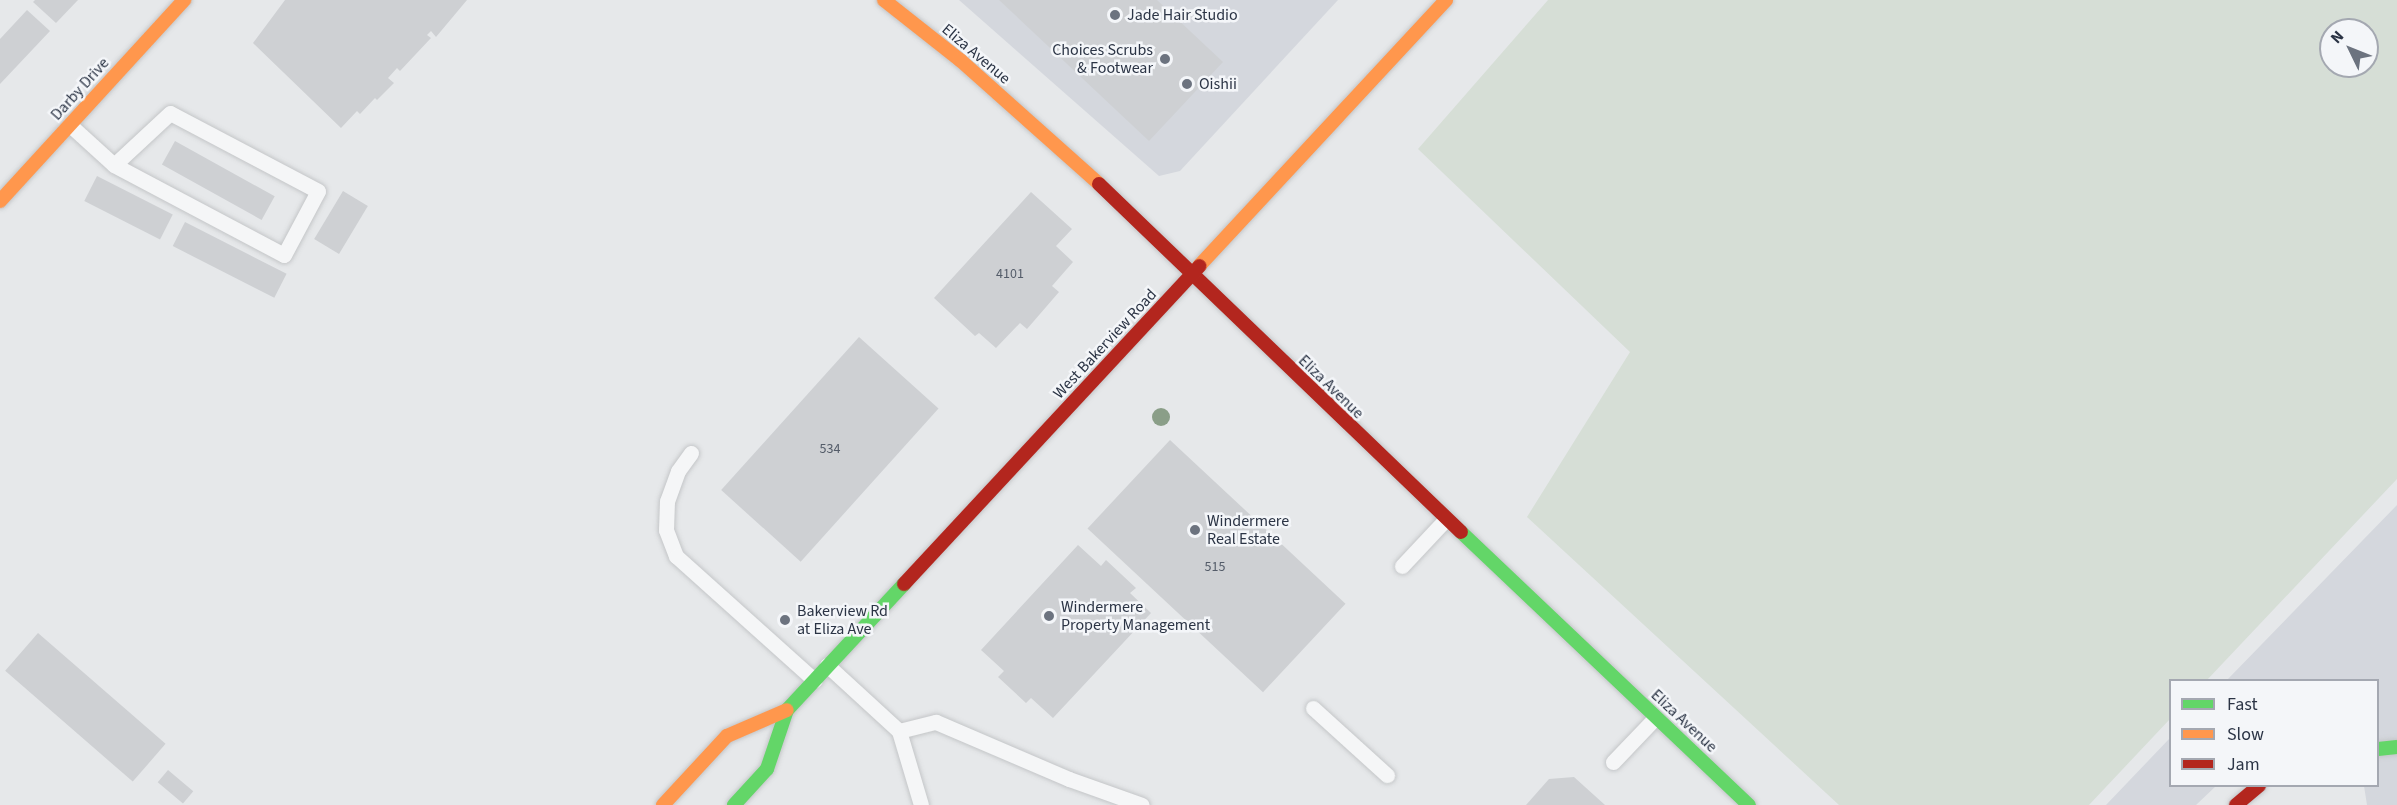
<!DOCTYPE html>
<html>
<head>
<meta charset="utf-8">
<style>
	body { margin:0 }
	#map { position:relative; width:2397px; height:805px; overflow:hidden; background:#e6e8ea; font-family:"Source Sans 3",sans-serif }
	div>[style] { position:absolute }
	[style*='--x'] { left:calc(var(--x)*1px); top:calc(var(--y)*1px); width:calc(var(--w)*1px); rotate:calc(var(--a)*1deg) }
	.built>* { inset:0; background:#d4d7dd }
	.green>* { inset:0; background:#d6ded6 }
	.building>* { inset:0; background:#ced0d3; transform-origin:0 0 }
	.roads { filter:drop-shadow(0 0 2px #c4c6c8) drop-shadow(0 0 2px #c4c6c8) }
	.lane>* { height:15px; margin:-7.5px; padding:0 7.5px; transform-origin:7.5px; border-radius:7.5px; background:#f5f6f7 }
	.fast>* { height:14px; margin:-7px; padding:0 7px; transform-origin:7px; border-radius:7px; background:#63d668 }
	.slow>* { height:14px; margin:-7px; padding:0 7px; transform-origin:7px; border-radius:7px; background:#ff974d }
	.jam>* { height:14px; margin:-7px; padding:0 7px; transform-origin:7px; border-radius:7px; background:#b3261e }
	.trees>* { width:18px; height:18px; margin:-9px; border-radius:50%; background:#8a9e88 }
	.dots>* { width:16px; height:16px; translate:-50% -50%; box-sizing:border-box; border:3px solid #f4f6f9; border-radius:50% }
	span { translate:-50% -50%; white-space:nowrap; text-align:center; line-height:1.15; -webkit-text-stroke:5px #f4f6f9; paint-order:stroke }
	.number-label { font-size:14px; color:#545c69 }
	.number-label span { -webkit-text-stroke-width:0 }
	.poi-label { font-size:16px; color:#2b3445 }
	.left { translate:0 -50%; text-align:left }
	.right { translate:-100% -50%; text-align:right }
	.street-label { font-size:16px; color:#2b3445 }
	.legend { position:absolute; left:2169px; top:679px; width:210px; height:108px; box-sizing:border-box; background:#f4f6f9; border:2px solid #a4a8b1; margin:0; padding:8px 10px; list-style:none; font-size:18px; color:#2b3445 }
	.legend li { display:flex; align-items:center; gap:12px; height:30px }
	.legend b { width:30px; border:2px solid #a4a8b1 }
	.north { position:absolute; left:2319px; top:18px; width:60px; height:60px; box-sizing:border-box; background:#f4f6f9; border:2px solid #a4a8b1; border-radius:50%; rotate:313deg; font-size:16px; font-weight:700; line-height:24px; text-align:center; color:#2b3445 }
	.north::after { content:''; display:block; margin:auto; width:21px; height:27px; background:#6c737f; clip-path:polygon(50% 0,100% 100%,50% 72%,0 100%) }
</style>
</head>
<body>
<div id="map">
	<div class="built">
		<div style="clip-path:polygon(959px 0,1338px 0,1180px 171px,1159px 176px)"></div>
		<div style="clip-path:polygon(2397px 505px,2397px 805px,2367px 805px,2364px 786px,2378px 786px,2378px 680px,2227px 680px)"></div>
		<div style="clip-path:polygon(2170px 738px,2170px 786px,2216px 786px,2196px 805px,2106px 805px)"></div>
	</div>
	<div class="green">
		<div style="clip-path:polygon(evenodd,1548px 0,2397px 0,2397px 479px,2207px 680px,2170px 680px,2170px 719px,2089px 805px,1839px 805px,1527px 517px,1630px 352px,1418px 149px,1548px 0,2331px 30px,2367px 30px,2367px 66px,2331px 66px,2331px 30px)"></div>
	</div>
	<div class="building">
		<div style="clip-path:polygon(35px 0,78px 0,56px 23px,33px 2px)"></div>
		<div style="clip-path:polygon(285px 0,467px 0,436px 37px,431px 31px,427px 35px,431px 38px,400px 71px,397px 68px,388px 78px,394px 83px,377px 100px,375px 98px,360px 114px,357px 111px,341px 128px,253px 43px)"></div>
		<div style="clip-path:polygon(999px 0,1157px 0,1223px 62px,1149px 141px)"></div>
		<div style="clip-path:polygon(27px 10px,50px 31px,0 84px,0 39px)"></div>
		<div style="left:175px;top:141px;width:114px;height:27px;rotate:29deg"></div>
		<div style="left:97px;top:176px;width:85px;height:28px;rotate:27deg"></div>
		<div style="left:343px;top:191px;width:29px;height:56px;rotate:31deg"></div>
		<div style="clip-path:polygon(1031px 192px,1072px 229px,1056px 246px,1073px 262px,1052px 286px,1059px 292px,1027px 329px,1020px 323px,996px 348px,979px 333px,975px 336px,934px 298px)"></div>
		<div style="left:185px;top:222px;width:114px;height:27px;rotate:27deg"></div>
		<div style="left:859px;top:337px;width:107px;height:206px;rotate:42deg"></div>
		<div style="left:1170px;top:440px;width:240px;height:121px;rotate:43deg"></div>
		<div style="clip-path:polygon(1078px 545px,1101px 566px,1106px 560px,1136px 588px,1130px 593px,1151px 613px,1053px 718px,1031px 698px,1026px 703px,998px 677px,1004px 671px,981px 650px)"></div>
		<div style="left:38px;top:633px;width:169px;height:50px;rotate:41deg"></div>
		<div style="left:168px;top:770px;width:33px;height:16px;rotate:40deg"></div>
		<div style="clip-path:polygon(1574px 777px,1605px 805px,1526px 805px,1549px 779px)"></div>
	</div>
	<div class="roads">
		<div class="lane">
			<div style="--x:70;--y:125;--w:59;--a:42.3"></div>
			<div style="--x:114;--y:165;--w:192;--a:27.9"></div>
			<div style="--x:284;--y:255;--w:72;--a:-62"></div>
			<div style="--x:318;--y:191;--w:167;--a:-152.2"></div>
			<div style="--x:170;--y:113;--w:76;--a:137.1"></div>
			<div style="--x:691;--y:453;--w:22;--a:126"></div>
			<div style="--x:678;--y:471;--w:32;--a:110"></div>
			<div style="--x:667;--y:501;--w:29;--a:92"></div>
			<div style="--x:666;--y:530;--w:28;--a:69"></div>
			<div style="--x:676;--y:556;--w:186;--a:41.9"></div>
			<div style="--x:1402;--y:566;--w:64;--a:-46.9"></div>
			<div style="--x:827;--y:665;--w:98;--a:42.5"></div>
			<div style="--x:899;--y:731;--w:77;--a:73.4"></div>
			<div style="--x:1313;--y:708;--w:100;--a:42.2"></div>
			<div style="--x:899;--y:731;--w:38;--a:-14"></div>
			<div style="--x:936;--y:722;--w:145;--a:23.2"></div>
			<div style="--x:1069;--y:779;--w:77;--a:19.6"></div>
			<div style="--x:1613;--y:762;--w:61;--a:-46.3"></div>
		</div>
		<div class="fast">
			<div style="--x:1461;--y:532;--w:397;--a:43.5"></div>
			<div style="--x:2378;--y:749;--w:19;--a:-6"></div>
			<div style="--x:734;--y:805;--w:49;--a:-47.5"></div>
			<div style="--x:767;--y:769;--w:62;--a:-71.3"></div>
			<div style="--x:787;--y:710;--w:172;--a:-47.1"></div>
		</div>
		<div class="slow">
			<div style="--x:884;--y:0;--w:97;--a:38.3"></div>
			<div style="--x:960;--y:60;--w:186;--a:41.7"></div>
			<div style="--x:0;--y:201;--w:273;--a:-47.5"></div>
			<div style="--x:1199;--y:266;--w:363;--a:-47.1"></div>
			<div style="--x:663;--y:805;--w:94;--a:-47.2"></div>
			<div style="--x:727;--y:736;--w:65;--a:-23.4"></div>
		</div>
		<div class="jam">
			<div style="--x:1099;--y:184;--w:502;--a:43.87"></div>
			<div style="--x:904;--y:584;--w:434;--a:-47.1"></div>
			<div style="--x:2236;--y:805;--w:30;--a:-40"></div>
		</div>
	</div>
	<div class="trees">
		<div style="left:1161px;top:417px"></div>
	</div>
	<div class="dots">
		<div style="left:1115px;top:15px;background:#6c737f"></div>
		<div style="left:1165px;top:59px;background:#6c737f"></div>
		<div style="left:1187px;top:84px;background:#6c737f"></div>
		<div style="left:1195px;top:530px;background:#6c737f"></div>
		<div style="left:1049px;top:616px;background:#6c737f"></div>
		<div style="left:785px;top:620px;background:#6c737f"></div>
	</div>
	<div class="number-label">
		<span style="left:1010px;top:274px">4101</span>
		<span style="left:830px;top:449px">534</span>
		<span style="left:1215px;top:567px">515</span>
	</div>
	<div class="poi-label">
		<span class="left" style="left:1127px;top:15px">Jade Hair Studio</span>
		<span class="right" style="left:1153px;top:59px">Choices Scrubs<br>&amp; Footwear</span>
		<span class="left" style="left:1199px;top:84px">Oishii</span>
		<span class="left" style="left:1207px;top:530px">Windermere<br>Real Estate</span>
		<span class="left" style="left:1061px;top:616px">Windermere<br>Property Management</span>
		<span class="left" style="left:797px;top:620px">Bakerview Rd<br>at Eliza Ave</span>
	</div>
	<div class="street-label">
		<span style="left:976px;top:54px;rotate:40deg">Eliza Avenue</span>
		<span style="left:80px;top:89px;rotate:-48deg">Darby Drive</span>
		<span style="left:1105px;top:344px;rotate:-47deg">West Bakerview Road</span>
		<span style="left:1331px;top:387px;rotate:44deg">Eliza Avenue</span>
		<span style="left:1684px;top:721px;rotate:43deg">Eliza Avenue</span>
	</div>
	<ul class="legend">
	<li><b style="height:8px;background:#63d668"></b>Fast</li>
	<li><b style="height:8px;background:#ff974d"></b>Slow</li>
	<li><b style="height:8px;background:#b3261e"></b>Jam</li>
	</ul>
	<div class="north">N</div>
</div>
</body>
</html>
